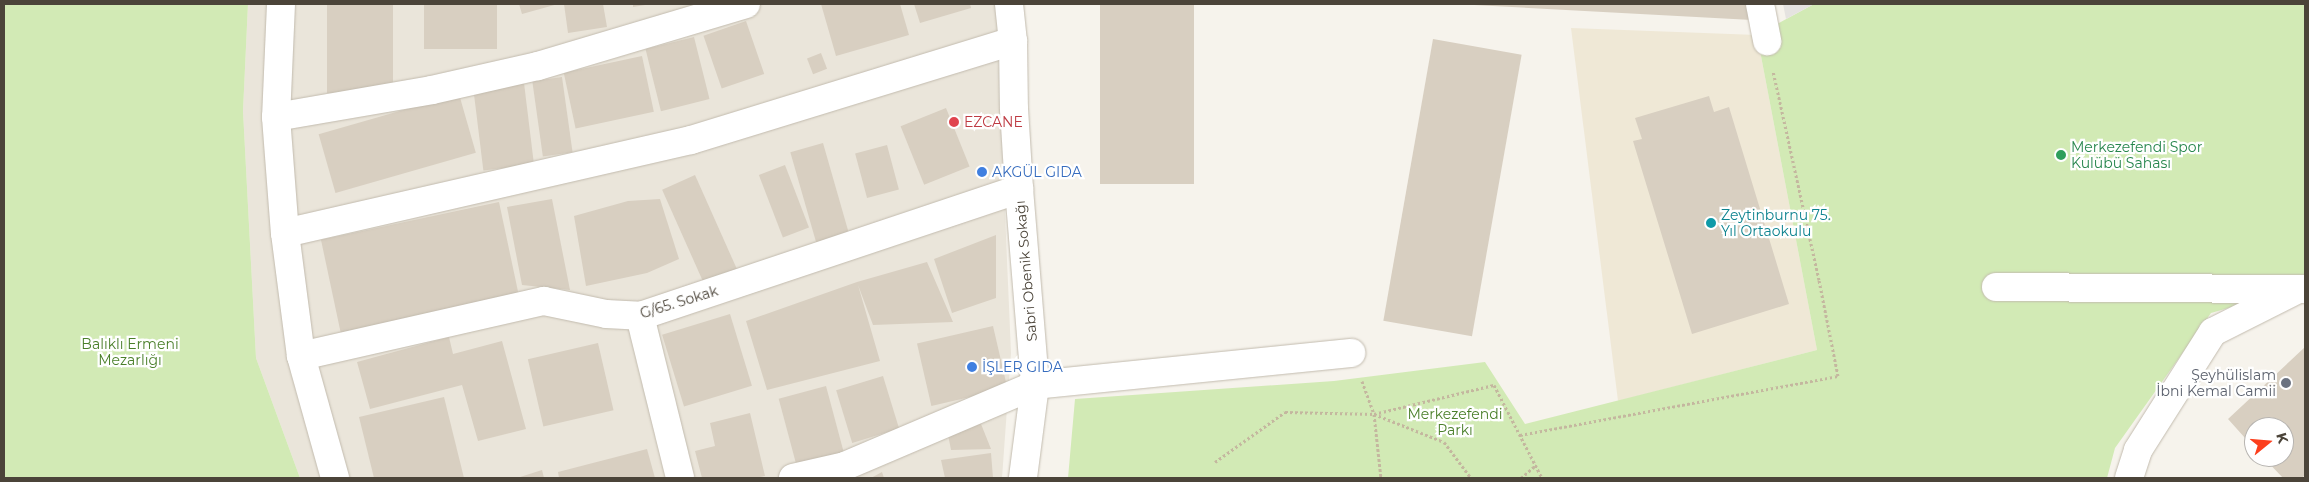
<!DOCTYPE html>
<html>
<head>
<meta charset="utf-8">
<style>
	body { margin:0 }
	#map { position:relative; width:2309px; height:482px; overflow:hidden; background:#f6f3ec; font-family:Montserrat,sans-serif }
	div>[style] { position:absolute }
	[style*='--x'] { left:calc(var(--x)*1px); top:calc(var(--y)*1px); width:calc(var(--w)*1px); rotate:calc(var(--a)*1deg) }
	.residential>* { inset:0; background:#eae5da }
	.education>* { inset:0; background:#efe8d6 }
	.green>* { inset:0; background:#d2eab5 }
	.parking>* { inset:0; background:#e5e3e0 }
	.building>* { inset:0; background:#d8cfc1; transform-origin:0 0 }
	.path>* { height:3px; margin-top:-1.5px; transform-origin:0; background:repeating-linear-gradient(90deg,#c4b79f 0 2.5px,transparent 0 5px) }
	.roads { filter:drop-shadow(0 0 1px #c2bbae) drop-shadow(0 0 1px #c2bbae) }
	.street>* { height:28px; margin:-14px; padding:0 14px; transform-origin:14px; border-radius:14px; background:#fff }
	.dots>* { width:14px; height:14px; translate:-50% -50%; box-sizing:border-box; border:2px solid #fff; border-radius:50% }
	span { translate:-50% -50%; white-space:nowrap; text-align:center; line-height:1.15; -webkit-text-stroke:4.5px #fff; paint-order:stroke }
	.health-label { font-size:14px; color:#be3a42 }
	.left { translate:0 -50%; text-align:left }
	.leisure-label { font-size:14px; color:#27864d }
	.shop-label { font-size:14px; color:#366cbe }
	.culture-label { font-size:14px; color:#0d838f }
	.street-label { font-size:14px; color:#4b4439 }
	.park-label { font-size:14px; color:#4a7f2a }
	.worship-label { font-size:14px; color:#5b616d }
	.right { translate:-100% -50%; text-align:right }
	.frame { position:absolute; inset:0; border:5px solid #4b4439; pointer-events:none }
	.north { position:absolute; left:2244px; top:417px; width:50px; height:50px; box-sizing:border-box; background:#fff; border:1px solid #b7b4b0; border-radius:50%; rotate:73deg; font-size:14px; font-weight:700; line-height:20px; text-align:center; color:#4b4439 }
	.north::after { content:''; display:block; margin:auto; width:18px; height:22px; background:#fc3f1d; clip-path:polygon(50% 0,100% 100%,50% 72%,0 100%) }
</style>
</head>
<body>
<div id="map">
	<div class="residential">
		<div style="clip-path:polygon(248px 4px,996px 4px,1011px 353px,1002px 478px,300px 478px,256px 358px,243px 111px)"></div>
	</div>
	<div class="education">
		<div style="clip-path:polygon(1571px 28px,1757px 35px,1817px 350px,1618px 401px)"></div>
	</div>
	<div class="green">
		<div style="clip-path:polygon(4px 4px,248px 4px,243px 111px,256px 358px,300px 478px,4px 478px)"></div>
		<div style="clip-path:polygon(1814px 4px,2305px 4px,2305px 286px,2211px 313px,2115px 448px,2107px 478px,1068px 478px,1075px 399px,1334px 381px,1485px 362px,1525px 424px,1817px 350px,1757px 35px)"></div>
	</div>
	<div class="parking">
		<div style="clip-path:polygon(1783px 4px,1814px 4px,1786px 19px)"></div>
	</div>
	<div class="building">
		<div style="left:327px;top:4px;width:66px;height:89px"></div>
		<div style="left:424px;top:4px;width:73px;height:45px"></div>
		<div style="clip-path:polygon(519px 4px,558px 4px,522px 14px)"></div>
		<div style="clip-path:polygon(564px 4px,603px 4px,607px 27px,568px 33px)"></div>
		<div style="clip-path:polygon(633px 4px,645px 4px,645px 5px,633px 7px)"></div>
		<div style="clip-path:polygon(821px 4px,900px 4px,909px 35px,836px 56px)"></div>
		<div style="clip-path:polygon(914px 4px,970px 4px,971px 8px,920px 23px)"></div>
		<div style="left:1100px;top:4px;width:94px;height:180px"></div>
		<div style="clip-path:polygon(1474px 4px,1749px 4px,1752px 20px,1474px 5px)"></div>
		<div style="left:746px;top:21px;width:56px;height:45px;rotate:71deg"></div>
		<div style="left:694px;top:37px;width:64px;height:50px;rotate:76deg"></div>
		<div style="left:1433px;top:39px;width:90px;height:286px;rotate:10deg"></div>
		<div style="left:821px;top:53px;width:17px;height:15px;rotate:69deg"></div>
		<div style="left:642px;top:56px;width:57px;height:80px;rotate:78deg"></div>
		<div style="left:562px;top:77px;width:76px;height:30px;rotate:82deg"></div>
		<div style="left:524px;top:83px;width:82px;height:51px;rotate:83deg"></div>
		<div style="left:459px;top:94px;width:61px;height:146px;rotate:74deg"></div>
		<div style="clip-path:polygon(1709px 96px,1714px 112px,1729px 107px,1789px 304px,1692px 334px,1633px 141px,1642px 139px,1635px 118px)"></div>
		<div style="left:946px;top:108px;width:63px;height:49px;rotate:68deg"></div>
		<div style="left:823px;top:143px;width:98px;height:34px;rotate:74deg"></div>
		<div style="left:887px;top:145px;width:46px;height:33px;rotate:75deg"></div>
		<div style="left:785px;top:165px;width:67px;height:28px;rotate:69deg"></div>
		<div style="left:695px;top:175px;width:103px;height:36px;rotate:66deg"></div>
		<div style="clip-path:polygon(552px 199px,570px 290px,522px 285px,507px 207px)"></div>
		<div style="clip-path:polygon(660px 199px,679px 259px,647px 273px,586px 286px,574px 216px,628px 201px)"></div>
		<div style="left:499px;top:202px;width:96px;height:182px;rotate:78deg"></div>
		<div style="clip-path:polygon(996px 235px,996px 298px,952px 313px,934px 259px)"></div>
		<div style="clip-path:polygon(927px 262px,953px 322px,873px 325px,858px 285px,880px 361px,767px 390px,746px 321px,857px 282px)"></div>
		<div style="left:730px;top:314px;width:75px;height:71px;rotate:73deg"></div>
		<div style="left:993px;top:326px;width:64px;height:78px;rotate:77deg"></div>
		<div style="clip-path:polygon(449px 337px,453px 354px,502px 341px,526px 429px,478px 441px,462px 385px,370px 409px,357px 362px)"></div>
		<div style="left:598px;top:343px;width:69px;height:72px;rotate:77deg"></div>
		<div style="clip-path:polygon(2305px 347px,2305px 475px,2302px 478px,2283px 478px,2263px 457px,2284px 457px,2284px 427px,2254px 427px,2254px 448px,2228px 419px)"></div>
		<div style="left:883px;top:376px;width:55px;height:49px;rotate:73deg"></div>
		<div style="left:826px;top:386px;width:74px;height:49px;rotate:75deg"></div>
		<div style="clip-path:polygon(444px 397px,464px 478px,374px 478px,359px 417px)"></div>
		<div style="clip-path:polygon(750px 413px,765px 476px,754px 478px,702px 478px,695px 451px,715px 446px,710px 423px)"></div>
		<div style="clip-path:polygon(977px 414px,991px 449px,951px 450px,946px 424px)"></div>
		<div style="clip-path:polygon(647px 449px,655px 478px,559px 478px,558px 472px)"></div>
		<div style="clip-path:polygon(991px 453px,993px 478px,945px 478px,941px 460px)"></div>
		<div style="clip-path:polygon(542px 470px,544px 478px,517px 478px)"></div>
		<div style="clip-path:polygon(882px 472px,884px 478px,871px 478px)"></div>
	</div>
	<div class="path">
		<div style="--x:1362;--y:381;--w:35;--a:70"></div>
		<div style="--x:1374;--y:414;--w:123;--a:-13.6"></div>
		<div style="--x:1494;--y:385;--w:105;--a:62.7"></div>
		<div style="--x:1374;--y:414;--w:64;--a:83.8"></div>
		<div style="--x:1520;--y:435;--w:323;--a:-10.5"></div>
		<div style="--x:1838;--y:376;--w:98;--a:-101.2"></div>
		<div style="--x:1819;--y:280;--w:214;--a:-102.4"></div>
		<div style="--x:1215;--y:462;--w:86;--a:-35.5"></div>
		<div style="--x:1285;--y:412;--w:89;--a:1.3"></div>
		<div style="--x:1374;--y:414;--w:75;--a:21.8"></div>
		<div style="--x:1444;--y:442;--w:45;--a:53.1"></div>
		<div style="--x:1521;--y:478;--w:20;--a:-41"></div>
	</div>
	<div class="roads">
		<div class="street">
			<div style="--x:281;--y:4;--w:113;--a:92.5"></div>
			<div style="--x:276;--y:117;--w:116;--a:85.6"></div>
			<div style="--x:285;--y:233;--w:124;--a:82.6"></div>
			<div style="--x:301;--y:356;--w:127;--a:74.4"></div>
			<div style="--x:1009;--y:4;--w:37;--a:84"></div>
			<div style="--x:1013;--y:41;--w:68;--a:89.2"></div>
			<div style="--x:1014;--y:109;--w:80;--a:86.4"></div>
			<div style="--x:1019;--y:189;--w:197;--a:85.3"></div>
			<div style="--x:1035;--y:385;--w:94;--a:97.4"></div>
			<div style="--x:1760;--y:4;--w:38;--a:79"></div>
			<div style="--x:276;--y:117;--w:158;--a:-9.8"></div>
			<div style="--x:432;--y:90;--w:109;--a:-12.8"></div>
			<div style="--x:538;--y:66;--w:217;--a:-16.6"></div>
			<div style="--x:285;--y:233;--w:417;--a:-12.9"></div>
			<div style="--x:691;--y:140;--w:337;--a:-17.1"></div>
			<div style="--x:1996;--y:287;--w:309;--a:0.4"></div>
			<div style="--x:640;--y:316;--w:167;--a:76.1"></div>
			<div style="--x:301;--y:356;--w:249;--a:-12.8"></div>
			<div style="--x:544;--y:301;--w:63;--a:11.8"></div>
			<div style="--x:606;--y:314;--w:34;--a:3"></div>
			<div style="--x:640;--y:316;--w:400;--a:-18.5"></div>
			<div style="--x:793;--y:478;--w:53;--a:-13"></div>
			<div style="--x:845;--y:466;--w:207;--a:-23.1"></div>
			<div style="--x:1035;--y:385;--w:318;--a:-5.8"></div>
			<div style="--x:2129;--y:478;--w:29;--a:-72"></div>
			<div style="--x:2138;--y:450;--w:140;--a:-57.6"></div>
			<div style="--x:2213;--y:332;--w:91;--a:-26.8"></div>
		</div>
	</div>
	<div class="dots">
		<div style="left:954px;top:122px;background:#e0444e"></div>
		<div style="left:2061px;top:155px;background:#2e9e5b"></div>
		<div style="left:982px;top:172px;background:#3f7fe0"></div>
		<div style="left:1711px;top:223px;background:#0f9aa8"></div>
		<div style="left:972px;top:367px;background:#3f7fe0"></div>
		<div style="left:2286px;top:383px;background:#6b7280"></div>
	</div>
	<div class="health-label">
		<span class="left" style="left:964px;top:122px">EZCANE</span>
	</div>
	<div class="leisure-label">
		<span class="left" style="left:2071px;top:155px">Merkezefendi Spor<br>Kulübü Sahası</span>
	</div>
	<div class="shop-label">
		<span class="left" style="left:992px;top:172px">AKGÜL GIDA</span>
		<span class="left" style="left:982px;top:367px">İŞLER GIDA</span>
	</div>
	<div class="culture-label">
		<span class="left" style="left:1721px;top:223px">Zeytinburnu 75.<br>Yıl Ortaokulu</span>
	</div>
	<div class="street-label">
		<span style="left:1026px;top:271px;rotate:-95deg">Sabri Obenik Sokağı</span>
		<span style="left:679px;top:302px;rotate:-17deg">G/65. Sokak</span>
	</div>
	<div class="park-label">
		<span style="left:130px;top:352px">Balıklı Ermeni<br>Mezarlığı</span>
		<span style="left:1455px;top:422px">Merkezefendi<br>Parkı</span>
	</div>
	<div class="worship-label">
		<span class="right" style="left:2276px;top:383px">Şeyhülislam<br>İbni Kemal Camii</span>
	</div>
	<div class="frame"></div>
	<div class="north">K</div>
</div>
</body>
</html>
